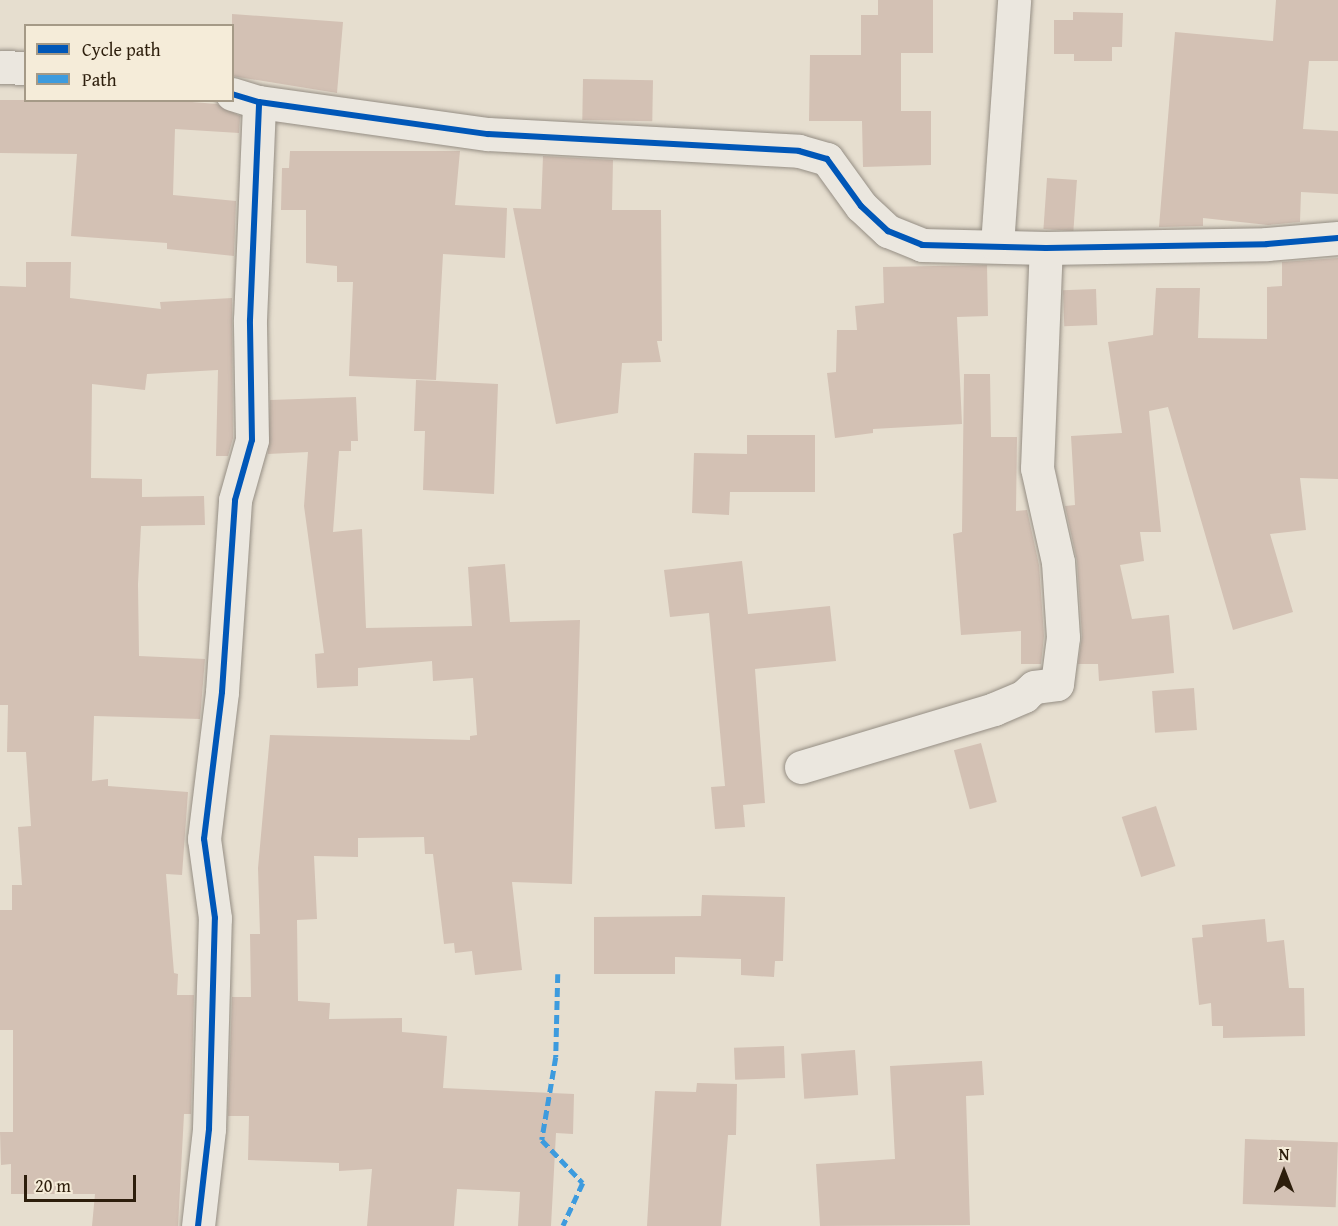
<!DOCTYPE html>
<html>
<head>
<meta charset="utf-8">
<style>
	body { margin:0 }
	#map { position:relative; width:1338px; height:1226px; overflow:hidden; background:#e6decf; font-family:"Gentium Book Plus",serif }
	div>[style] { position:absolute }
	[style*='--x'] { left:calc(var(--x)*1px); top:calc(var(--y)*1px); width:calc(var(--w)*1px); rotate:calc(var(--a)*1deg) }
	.building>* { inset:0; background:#d3c1b4; transform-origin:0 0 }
	.roads { filter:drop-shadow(0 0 2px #958e84) drop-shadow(0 0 2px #958e84) }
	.street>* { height:33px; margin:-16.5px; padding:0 16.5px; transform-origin:16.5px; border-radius:16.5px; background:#ebe7df }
	.quiet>* { height:4.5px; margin-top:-2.25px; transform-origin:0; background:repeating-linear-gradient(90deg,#3d9bde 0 9px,transparent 0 13.5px) }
	.cycleway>* { height:6px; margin:-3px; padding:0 3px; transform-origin:3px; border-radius:3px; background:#0057b8 }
	span { translate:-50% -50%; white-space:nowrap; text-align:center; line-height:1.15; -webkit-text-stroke:5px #f5ecd9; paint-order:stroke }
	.legend { position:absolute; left:24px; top:24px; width:210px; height:78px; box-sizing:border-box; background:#f5ecd9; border:2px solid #a59a87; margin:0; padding:8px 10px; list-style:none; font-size:18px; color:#2d1e0c }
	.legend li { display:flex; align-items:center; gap:12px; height:30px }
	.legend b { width:30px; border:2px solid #a59a87 }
	.north { position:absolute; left:1254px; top:1142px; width:60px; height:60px; -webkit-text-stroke:4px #f5ecd9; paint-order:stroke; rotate:0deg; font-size:16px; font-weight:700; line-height:24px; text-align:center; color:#2d1e0c }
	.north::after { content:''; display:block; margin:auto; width:21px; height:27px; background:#2d1e0c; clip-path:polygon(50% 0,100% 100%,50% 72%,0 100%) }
	.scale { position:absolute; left:24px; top:1175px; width:112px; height:27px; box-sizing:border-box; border:3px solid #2d1e0c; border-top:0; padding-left:8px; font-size:18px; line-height:21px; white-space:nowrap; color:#2d1e0c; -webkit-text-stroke:4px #f5ecd9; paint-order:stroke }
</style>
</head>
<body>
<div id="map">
	<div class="building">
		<div style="clip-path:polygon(878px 0,933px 0,933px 53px,901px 53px,901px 111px,931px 111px,931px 165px,863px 167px,862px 121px,809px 121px,810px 55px,861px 55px,861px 15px,878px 15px)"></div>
		<div style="clip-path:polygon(1276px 0,1338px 0,1338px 61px,1309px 61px,1303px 129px,1338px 131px,1338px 194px,1301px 192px,1300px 222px,1268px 225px,1203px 218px,1203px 226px,1159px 227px,1175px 32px,1273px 41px)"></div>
		<div style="clip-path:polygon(1073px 12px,1123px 13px,1122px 47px,1112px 47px,1112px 61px,1074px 61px,1074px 54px,1054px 54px,1054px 20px,1073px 20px)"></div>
		<div style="clip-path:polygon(232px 14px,343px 22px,337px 93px,232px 76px)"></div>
		<div style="left:583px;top:79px;width:70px;height:41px;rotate:1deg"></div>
		<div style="clip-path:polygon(0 100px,167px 100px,217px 104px,240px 116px,239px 133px,175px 129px,173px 195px,236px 201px,234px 256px,167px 249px,167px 243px,71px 236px,77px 154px,0 153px)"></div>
		<div style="clip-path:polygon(290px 151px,460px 151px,455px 205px,507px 208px,505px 258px,443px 254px,436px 380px,349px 376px,353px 282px,337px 282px,337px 266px,306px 263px,306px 210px,281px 210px,282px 168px,289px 168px)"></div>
		<div style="clip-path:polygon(543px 156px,613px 160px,612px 210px,661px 210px,662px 341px,657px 341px,661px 362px,622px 363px,618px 413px,556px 424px,513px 208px,541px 209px)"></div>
		<div style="left:1047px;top:178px;width:30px;height:51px;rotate:4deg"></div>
		<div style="clip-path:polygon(1338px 258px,1338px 479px,1300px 478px,1306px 530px,1270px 534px,1293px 612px,1233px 630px,1168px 407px,1149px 411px,1161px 532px,1140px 532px,1144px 561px,1120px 565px,1132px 619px,1169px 615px,1174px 673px,1099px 681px,1098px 664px,1078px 664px,1082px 636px,1077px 561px,1065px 506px,1075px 505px,1071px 436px,1122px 433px,1108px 342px,1153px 335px,1156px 288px,1200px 288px,1198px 338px,1267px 339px,1267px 287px,1282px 286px,1282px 262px)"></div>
		<div style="clip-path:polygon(26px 262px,71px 262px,70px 298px,161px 309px,160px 302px,232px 298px,233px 438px,228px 456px,216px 456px,218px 370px,147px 374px,145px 390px,92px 384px,91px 478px,142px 479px,142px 497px,204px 496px,205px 525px,141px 526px,138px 584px,139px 656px,205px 659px,200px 719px,94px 716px,92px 781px,108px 779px,108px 786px,188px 792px,182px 875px,166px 874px,174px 973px,178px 974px,177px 995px,194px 995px,191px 1114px,184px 1114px,178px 1226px,92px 1226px,95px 1194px,11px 1194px,11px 1164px,1px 1165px,0 1132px,13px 1132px,13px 1030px,0 1030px,0 910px,12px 910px,12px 885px,22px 885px,18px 827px,31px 826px,26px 752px,7px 752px,8px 705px,0 705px,0 286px,26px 287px)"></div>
		<div style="clip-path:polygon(987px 265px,988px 316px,957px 317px,962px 424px,873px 429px,873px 433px,835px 438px,827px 373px,836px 372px,837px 330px,857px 330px,855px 306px,884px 303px,883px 267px)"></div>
		<div style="left:1096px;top:289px;width:36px;height:33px;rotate:88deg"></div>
		<div style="clip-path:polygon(964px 374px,990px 374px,991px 437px,1017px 437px,1016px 511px,1027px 510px,1039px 565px,1044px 636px,1041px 664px,1021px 664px,1021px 631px,961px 635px,953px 534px,962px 532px)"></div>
		<div style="clip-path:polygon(416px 380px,498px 384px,494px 494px,423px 490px,425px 431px,414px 431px)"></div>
		<div style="clip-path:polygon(356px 397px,358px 441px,351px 441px,351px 451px,339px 451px,333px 532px,362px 529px,366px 628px,472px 626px,468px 567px,505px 564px,510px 622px,580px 620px,572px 884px,512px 882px,522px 970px,475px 975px,472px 951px,455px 953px,454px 943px,444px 944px,433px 854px,425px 854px,424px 837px,358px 838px,358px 857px,314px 856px,317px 919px,297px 920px,298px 1001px,330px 1003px,329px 1019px,402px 1018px,402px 1032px,447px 1036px,443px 1088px,574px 1094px,573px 1134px,556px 1133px,551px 1226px,518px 1226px,520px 1192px,457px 1189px,454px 1226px,367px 1226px,372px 1169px,339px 1171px,339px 1163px,248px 1160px,249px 1116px,228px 1116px,232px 997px,251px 997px,250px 934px,260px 934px,258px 868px,270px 735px,470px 740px,470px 736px,477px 735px,473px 678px,433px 681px,432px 661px,358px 668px,358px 686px,317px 688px,315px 654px,324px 653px,304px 506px,308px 452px,268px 454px,270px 400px)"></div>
		<div style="clip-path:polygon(747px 435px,815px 435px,815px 492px,730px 492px,729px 515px,692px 513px,694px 453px,747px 454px)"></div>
		<div style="clip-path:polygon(742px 561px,748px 614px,830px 606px,836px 661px,755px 669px,765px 803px,743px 805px,745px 827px,715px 829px,711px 787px,725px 786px,709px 613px,670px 617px,664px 570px)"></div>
		<div style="left:1194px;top:688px;width:42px;height:42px;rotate:86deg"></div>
		<div style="left:981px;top:743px;width:61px;height:28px;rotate:75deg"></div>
		<div style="left:1156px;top:806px;width:63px;height:36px;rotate:72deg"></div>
		<div style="clip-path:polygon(702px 895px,785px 897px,783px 961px,775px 961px,774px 977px,741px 975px,741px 959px,675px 957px,675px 974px,594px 974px,594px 917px,701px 916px)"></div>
		<div style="clip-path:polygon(1265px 919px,1267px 942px,1284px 940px,1289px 988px,1304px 988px,1305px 1036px,1223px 1038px,1223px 1026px,1212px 1026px,1211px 1003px,1199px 1005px,1192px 938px,1203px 937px,1202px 925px)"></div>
		<div style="left:784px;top:1046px;width:32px;height:50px;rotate:88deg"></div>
		<div style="left:855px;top:1050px;width:45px;height:54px;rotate:86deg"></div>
		<div style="clip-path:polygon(982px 1061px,984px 1095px,966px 1096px,970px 1225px,820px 1226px,816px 1164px,895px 1159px,890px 1066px)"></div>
		<div style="clip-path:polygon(697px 1083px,737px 1084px,736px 1135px,728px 1135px,721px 1226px,647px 1226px,655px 1091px,696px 1092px)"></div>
		<div style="left:1245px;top:1139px;width:93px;height:65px;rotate:2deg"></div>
	</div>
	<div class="roads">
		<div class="street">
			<div style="--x:0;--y:67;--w:26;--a:2"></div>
			<div style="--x:232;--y:94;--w:28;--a:17"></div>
			<div style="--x:259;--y:102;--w:231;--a:8"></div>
			<div style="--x:488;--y:134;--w:311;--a:3.1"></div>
			<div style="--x:799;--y:151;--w:29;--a:16"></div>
			<div style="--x:827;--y:159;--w:58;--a:54.1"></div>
			<div style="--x:861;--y:206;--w:37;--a:43"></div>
			<div style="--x:888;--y:231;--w:37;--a:22"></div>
			<div style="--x:922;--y:245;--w:124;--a:1.4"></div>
			<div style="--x:1046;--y:248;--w:221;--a:-1"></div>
			<div style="--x:1267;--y:244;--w:71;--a:-4.8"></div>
			<div style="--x:997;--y:245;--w:246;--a:-86"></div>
			<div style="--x:801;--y:767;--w:202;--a:-16.7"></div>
			<div style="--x:994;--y:709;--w:33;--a:-23"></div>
			<div style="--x:1024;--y:696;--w:13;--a:-42"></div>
			<div style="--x:1034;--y:687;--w:23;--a:-7"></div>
			<div style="--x:1057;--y:684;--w:47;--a:-82.7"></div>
			<div style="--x:1063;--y:637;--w:75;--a:-93.8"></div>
			<div style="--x:1058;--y:562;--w:96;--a:-102.6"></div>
			<div style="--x:1037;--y:468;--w:220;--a:-87.7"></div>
			<div style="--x:198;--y:1226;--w:98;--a:-83.5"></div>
			<div style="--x:209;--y:1129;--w:211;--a:-88.4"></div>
			<div style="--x:215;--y:918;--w:80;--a:-97.9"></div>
			<div style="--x:204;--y:839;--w:148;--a:-83"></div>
			<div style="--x:222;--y:692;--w:192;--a:-86.1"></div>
			<div style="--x:235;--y:500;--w:62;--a:-74.2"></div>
			<div style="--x:252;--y:440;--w:120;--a:-91"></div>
			<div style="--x:250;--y:320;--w:218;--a:-87.6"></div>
		</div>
	</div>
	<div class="quiet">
		<div style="--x:558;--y:974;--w:83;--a:91.4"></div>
		<div style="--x:556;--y:1057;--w:84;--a:99.6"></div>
		<div style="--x:542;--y:1140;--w:59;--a:46.4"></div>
		<div style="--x:583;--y:1183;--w:47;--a:114.9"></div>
	</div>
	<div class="cycleway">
		<div style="--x:232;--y:94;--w:28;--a:17"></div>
		<div style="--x:259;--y:102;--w:231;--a:8"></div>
		<div style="--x:488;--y:134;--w:311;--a:3.1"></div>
		<div style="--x:799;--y:151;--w:29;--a:16"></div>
		<div style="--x:827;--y:159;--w:58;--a:54.1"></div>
		<div style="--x:861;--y:206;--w:37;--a:43"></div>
		<div style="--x:888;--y:231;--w:37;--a:22"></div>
		<div style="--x:922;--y:245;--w:124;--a:1.4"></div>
		<div style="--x:1046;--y:248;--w:221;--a:-1"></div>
		<div style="--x:1267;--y:244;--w:71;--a:-4.8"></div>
		<div style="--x:198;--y:1226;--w:98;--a:-83.5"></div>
		<div style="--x:209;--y:1129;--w:211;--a:-88.4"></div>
		<div style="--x:215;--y:918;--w:80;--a:-97.9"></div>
		<div style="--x:204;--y:839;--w:148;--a:-83"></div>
		<div style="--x:222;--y:692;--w:192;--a:-86.1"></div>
		<div style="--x:235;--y:500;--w:62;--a:-74.2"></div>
		<div style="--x:252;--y:440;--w:120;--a:-91"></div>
		<div style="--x:250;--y:320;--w:218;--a:-87.6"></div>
	</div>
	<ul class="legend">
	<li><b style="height:8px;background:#0057b8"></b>Cycle path</li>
	<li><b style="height:8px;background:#3d9bde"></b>Path</li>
	</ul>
	<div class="north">N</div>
	<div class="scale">20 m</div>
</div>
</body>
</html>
